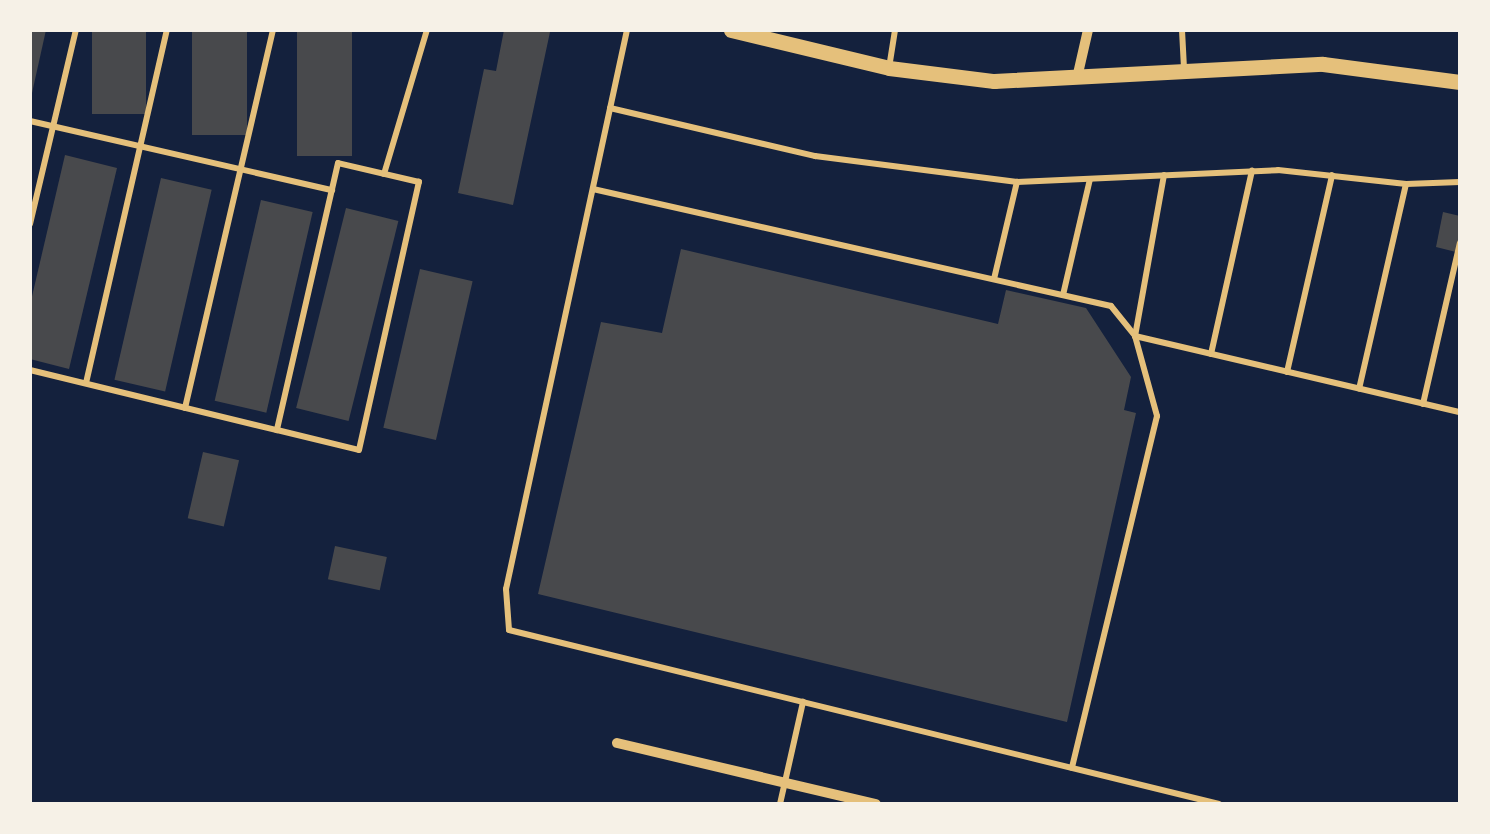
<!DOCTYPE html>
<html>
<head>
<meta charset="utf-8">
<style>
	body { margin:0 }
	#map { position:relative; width:1490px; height:834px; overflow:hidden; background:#14213d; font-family:Arial,sans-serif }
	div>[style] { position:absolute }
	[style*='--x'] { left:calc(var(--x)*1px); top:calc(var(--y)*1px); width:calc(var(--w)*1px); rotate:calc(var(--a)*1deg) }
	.building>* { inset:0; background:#48494c; transform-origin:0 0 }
	.service>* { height:6px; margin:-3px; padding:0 3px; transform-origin:3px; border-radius:3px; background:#e5c07b }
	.minor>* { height:10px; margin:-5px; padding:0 5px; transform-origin:5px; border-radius:5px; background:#e5c07b }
	.tertiary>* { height:15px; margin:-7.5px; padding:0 7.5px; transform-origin:7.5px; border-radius:7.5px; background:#e5c07b }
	span { translate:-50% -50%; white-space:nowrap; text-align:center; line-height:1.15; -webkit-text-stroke:9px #f6f1e7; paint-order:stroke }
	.frame { position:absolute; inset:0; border:32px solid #f6f1e7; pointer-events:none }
</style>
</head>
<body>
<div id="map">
	<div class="building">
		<div style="clip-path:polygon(30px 30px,46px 30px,32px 93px,30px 93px)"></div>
		<div style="left:92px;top:30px;width:54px;height:84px"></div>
		<div style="left:192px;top:30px;width:55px;height:105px"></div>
		<div style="left:297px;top:30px;width:55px;height:126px"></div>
		<div style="clip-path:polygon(504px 30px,550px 32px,513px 205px,458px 193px,484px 69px,496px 71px)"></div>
		<div style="clip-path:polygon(65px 155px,117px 168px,69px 369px,30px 359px,30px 305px)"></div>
		<div style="left:161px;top:178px;width:52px;height:207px;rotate:13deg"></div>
		<div style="left:261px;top:200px;width:53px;height:206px;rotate:13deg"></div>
		<div style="left:346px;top:208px;width:54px;height:206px;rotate:14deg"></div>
		<div style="clip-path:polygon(1443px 212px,1460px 216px,1460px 253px,1436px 247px)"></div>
		<div style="clip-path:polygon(681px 249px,998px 324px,1006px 290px,1086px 308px,1131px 377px,1124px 410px,1136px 413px,1067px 722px,538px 594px,601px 322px,662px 333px)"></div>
		<div style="left:420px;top:269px;width:54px;height:163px;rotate:13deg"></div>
		<div style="left:203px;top:452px;width:37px;height:68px;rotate:13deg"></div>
		<div style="left:335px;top:546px;width:53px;height:34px;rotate:12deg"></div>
	</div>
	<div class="service">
		<div style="--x:627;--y:30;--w:572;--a:102.21"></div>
		<div style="--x:506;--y:589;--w:41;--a:85.8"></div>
		<div style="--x:509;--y:630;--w:731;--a:13.77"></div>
		<div style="--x:1182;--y:30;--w:39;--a:87"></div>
		<div style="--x:889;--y:68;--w:38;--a:-81"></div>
		<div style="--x:610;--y:108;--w:211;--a:13.2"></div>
		<div style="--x:815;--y:156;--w:204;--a:7.3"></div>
		<div style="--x:1017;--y:182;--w:261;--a:-2.6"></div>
		<div style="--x:1278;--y:170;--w:129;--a:6.2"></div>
		<div style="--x:1406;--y:184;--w:210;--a:102.9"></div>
		<div style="--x:30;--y:121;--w:310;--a:12.9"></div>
		<div style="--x:384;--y:174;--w:150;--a:-73.4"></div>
		<div style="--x:1164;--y:175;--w:164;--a:100.2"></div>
		<div style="--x:1135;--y:336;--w:334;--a:13.2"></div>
		<div style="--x:1406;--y:184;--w:54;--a:-2.1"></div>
		<div style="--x:593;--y:189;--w:531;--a:12.73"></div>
		<div style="--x:1111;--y:306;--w:38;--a:51"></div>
		<div style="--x:1135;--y:336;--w:83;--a:74.6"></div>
		<div style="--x:1157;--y:416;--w:362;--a:103.6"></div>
		<div style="--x:30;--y:224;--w:199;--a:-76.7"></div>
		<div style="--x:994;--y:279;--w:100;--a:-76.7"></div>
		<div style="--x:1063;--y:295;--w:119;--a:-76.9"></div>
		<div style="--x:1211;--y:354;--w:188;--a:-77.4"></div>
		<div style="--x:30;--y:370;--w:254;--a:13.7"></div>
		<div style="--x:277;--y:430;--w:84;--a:13.7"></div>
		<div style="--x:359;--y:450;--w:275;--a:-77.4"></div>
		<div style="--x:419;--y:182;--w:83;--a:-166.8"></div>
		<div style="--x:338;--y:163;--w:274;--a:102.9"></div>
		<div style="--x:1287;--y:372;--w:202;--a:-77.1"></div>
		<div style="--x:86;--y:383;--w:362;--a:-77.1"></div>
		<div style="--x:1423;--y:404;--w:165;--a:-77.1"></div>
		<div style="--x:185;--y:408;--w:388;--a:-76.9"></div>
		<div style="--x:780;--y:804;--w:105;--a:-77.3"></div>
	</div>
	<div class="minor">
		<div style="--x:1077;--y:78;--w:49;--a:-77.1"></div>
		<div style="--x:617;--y:743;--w:266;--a:13.3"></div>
	</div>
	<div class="tertiary">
		<div style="--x:731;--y:30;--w:163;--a:13.5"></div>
		<div style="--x:889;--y:68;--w:106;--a:7.1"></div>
		<div style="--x:994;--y:81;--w:329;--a:-3"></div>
		<div style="--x:1323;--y:64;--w:138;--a:7.5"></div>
	</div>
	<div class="frame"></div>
</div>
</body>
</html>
